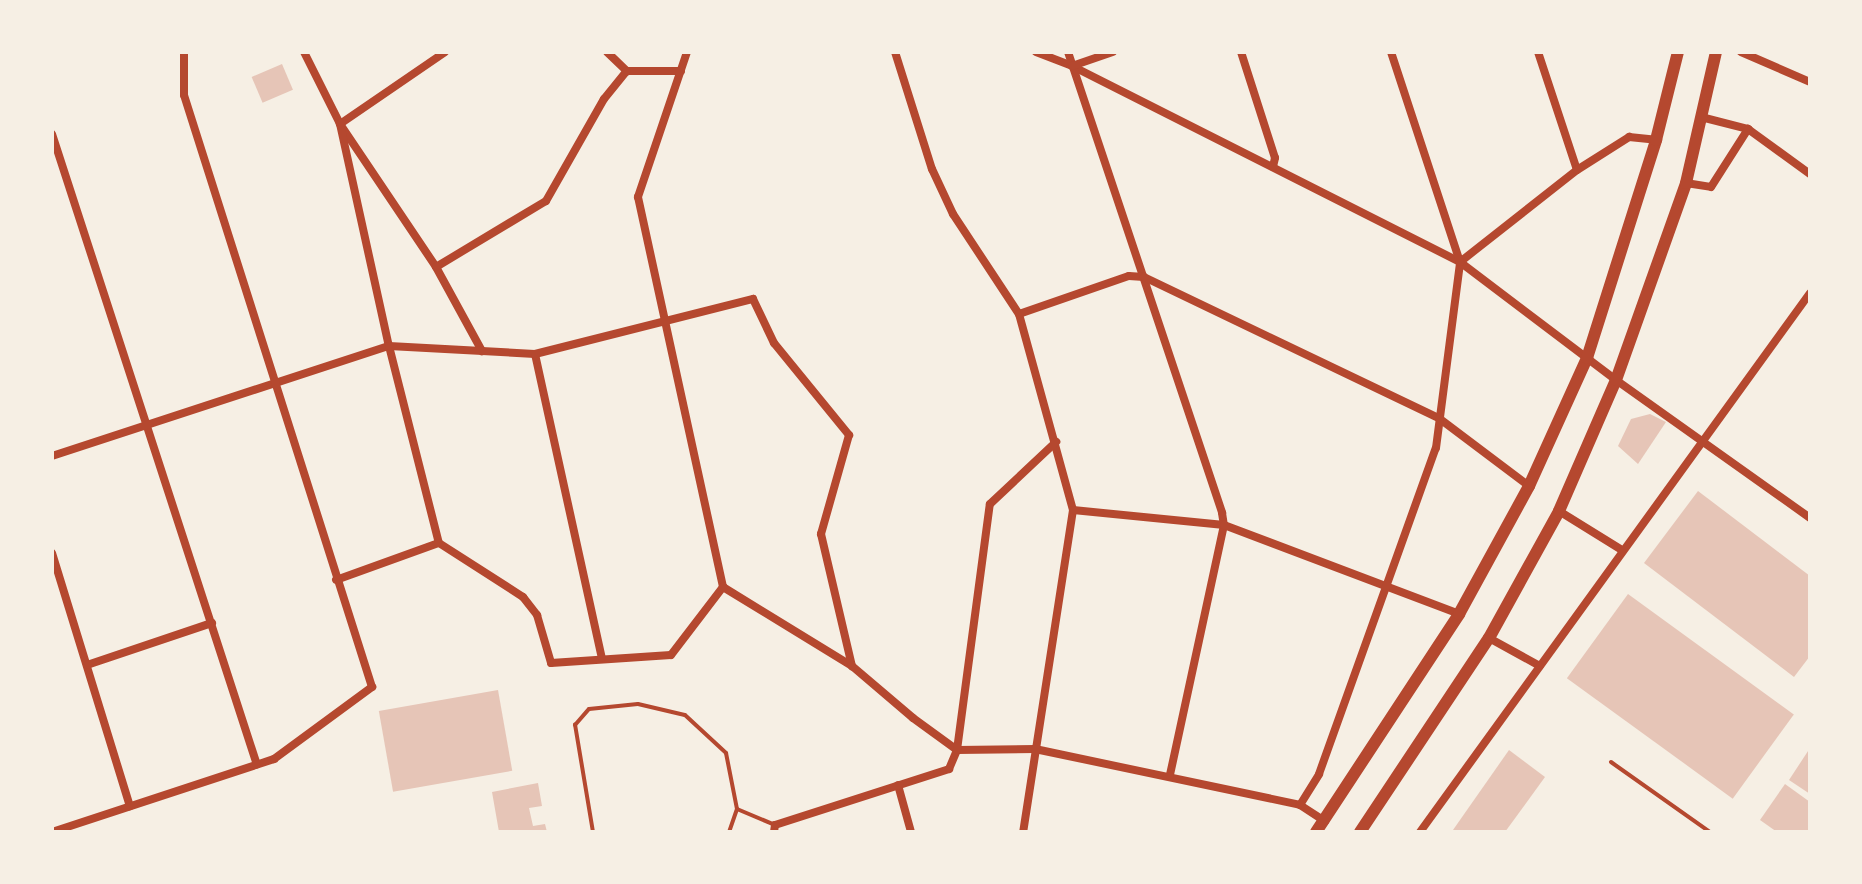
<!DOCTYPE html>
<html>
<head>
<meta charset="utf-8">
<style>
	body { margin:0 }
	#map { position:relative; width:1862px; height:884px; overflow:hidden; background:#f6efe4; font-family:Bitter,serif }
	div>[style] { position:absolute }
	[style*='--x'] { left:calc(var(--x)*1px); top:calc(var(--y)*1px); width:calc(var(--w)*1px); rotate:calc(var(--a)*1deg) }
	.building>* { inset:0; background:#e6c5b7; transform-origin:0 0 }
	.service>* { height:4px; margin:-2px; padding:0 2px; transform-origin:2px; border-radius:2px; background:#b5482f }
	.minor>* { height:8px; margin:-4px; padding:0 4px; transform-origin:4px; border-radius:4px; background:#b5482f }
	.primary>* { height:12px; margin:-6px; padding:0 6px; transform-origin:6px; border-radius:6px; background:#b5482f }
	span { translate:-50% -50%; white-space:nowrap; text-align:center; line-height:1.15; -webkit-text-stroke:8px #f6efe4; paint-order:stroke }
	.frame { position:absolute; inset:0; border:54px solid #f6efe4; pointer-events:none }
</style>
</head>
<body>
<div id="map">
	<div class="building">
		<div style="left:282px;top:64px;width:28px;height:33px;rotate:67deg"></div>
		<div style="clip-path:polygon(1650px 414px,1666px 422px,1638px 464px,1618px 446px,1631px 419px)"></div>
		<div style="clip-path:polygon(1698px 491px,1810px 576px,1810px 656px,1794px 677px,1644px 563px)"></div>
		<div style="left:1628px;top:594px;width:205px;height:104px;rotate:36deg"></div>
		<div style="left:498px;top:690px;width:82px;height:121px;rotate:80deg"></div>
		<div style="clip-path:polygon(1810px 748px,1810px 794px,1789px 780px)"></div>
		<div style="clip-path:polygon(1509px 750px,1545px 777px,1505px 832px,1456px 832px,1453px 830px)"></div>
		<div style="clip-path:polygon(538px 783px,542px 806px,529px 808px,533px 826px,545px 824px,547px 832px,499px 832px,492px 792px)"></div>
		<div style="clip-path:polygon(1785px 784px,1810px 802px,1810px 832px,1777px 832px,1760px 820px)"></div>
	</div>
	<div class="service">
		<div style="--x:1611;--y:762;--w:121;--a:35.3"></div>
		<div style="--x:737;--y:809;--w:41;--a:22.8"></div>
		<div style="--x:593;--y:832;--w:109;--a:-99.5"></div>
		<div style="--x:575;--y:725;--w:21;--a:-49"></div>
		<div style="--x:589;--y:709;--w:49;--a:-5.8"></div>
		<div style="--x:638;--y:704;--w:48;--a:13.2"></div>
		<div style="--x:685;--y:715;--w:56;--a:42.8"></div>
		<div style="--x:726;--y:753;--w:57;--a:78.9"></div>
		<div style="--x:737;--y:809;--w:24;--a:109"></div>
	</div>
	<div class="minor">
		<div style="--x:304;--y:52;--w:80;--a:63.4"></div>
		<div style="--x:340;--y:124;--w:172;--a:56.1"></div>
		<div style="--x:436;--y:267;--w:96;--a:61.3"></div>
		<div style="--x:607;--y:52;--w:28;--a:44"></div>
		<div style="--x:627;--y:71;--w:54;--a:0"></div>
		<div style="--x:687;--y:52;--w:153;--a:108.7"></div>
		<div style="--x:638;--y:197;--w:399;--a:77.7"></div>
		<div style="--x:723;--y:587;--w:151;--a:31.5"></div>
		<div style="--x:852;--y:666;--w:80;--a:40.4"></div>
		<div style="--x:913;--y:718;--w:54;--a:36"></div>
		<div style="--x:957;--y:750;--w:78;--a:-0.7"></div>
		<div style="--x:1035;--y:749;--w:271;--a:11.9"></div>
		<div style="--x:1300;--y:805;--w:30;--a:33"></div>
		<div style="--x:895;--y:52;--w:123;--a:72.5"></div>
		<div style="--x:932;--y:169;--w:50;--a:65"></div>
		<div style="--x:953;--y:214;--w:120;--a:56.6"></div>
		<div style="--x:1019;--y:314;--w:203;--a:74.6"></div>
		<div style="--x:1073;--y:510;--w:326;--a:98.8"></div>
		<div style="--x:1036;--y:52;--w:39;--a:21"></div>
		<div style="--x:1072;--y:66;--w:435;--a:26.8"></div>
		<div style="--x:1460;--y:262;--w:196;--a:37.1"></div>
		<div style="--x:1616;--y:380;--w:238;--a:35.4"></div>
		<div style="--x:1068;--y:52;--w:486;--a:71.5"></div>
		<div style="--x:1222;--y:513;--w:12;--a:81"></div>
		<div style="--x:1224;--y:525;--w:256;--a:102.2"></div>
		<div style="--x:1241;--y:52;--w:111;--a:72.2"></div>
		<div style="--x:1275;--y:158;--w:9;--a:103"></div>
		<div style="--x:1538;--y:52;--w:124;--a:71.7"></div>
		<div style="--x:1741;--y:52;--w:75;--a:23.5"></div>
		<div style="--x:1072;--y:66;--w:43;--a:-18.9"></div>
		<div style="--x:1701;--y:117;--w:49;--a:14.3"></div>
		<div style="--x:1748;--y:129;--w:77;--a:36"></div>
		<div style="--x:340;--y:124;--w:227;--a:77.6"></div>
		<div style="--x:389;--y:346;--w:203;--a:75.8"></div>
		<div style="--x:439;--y:543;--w:100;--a:32.7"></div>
		<div style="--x:523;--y:597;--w:23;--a:52"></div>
		<div style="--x:537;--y:615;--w:50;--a:73.7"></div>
		<div style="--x:551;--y:663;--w:120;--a:-3.8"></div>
		<div style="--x:671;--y:655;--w:86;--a:-52.6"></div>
		<div style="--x:340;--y:124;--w:127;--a:-34.4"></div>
		<div style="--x:52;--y:134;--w:663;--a:72"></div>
		<div style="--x:1686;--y:183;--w:25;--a:9"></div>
		<div style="--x:1711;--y:187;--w:69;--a:-57.5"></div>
		<div style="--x:1460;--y:262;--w:149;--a:-38.2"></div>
		<div style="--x:1577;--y:170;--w:62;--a:-32.4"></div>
		<div style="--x:1629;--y:137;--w:27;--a:6"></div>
		<div style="--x:436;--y:267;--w:128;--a:-31"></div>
		<div style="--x:546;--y:201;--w:117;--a:-60.4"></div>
		<div style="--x:604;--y:99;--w:36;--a:-51"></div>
		<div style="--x:1019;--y:314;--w:116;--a:-19.1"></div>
		<div style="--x:1129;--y:276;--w:15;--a:4"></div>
		<div style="--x:1144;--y:277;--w:328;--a:25.6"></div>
		<div style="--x:1440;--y:419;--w:111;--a:37"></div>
		<div style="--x:535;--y:354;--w:311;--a:77.6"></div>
		<div style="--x:52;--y:456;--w:354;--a:-18.1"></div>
		<div style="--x:389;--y:346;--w:146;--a:3.1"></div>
		<div style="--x:535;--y:354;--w:225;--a:-14.2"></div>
		<div style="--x:753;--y:299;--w:49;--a:64.5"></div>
		<div style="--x:774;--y:343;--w:119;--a:50.8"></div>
		<div style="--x:849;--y:435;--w:103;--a:105.8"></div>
		<div style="--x:821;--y:534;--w:136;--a:76.8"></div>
		<div style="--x:1073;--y:510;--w:152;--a:5.7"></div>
		<div style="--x:1224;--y:525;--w:251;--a:20.7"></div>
		<div style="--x:1559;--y:511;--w:74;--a:31.8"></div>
		<div style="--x:52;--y:553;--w:265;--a:72.9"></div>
		<div style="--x:336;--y:580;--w:109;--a:-19.8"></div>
		<div style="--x:1489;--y:638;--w:58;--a:28.8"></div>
		<div style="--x:87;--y:665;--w:132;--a:-18.6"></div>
		<div style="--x:898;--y:785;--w:49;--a:74.5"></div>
		<div style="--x:1300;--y:805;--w:36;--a:-58"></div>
		<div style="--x:1319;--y:774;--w:346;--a:-70.3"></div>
		<div style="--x:1436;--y:448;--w:188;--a:-82.6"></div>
		<div style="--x:1460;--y:262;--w:221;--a:-108.2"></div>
		<div style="--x:52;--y:832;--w:234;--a:-18.2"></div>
		<div style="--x:274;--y:759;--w:122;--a:-36.3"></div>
		<div style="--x:372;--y:687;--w:621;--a:-107.62"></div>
		<div style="--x:184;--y:95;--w:43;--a:-90"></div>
		<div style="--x:774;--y:832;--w:7;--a:-82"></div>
		<div style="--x:775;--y:825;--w:183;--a:-17.8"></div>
		<div style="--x:949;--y:769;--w:21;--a:-67"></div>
		<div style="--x:957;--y:750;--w:248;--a:-82.4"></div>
		<div style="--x:990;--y:504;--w:91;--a:-43.2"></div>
		<div style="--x:1420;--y:832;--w:665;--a:-54.11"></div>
	</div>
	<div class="primary">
		<div style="--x:1316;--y:832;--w:261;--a:-56.7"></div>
		<div style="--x:1459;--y:614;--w:146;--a:-61.3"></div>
		<div style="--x:1529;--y:486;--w:141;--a:-65.6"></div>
		<div style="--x:1587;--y:358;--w:229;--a:-72.4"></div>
		<div style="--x:1656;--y:140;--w:91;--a:-76"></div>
		<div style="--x:1360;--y:832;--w:233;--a:-56.4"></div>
		<div style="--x:1489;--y:638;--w:145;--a:-61.1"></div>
		<div style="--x:1559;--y:511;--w:143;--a:-66.5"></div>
		<div style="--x:1616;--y:380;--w:209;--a:-70.4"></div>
		<div style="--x:1686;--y:183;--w:134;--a:-77.1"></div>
	</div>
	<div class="frame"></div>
</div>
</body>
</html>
